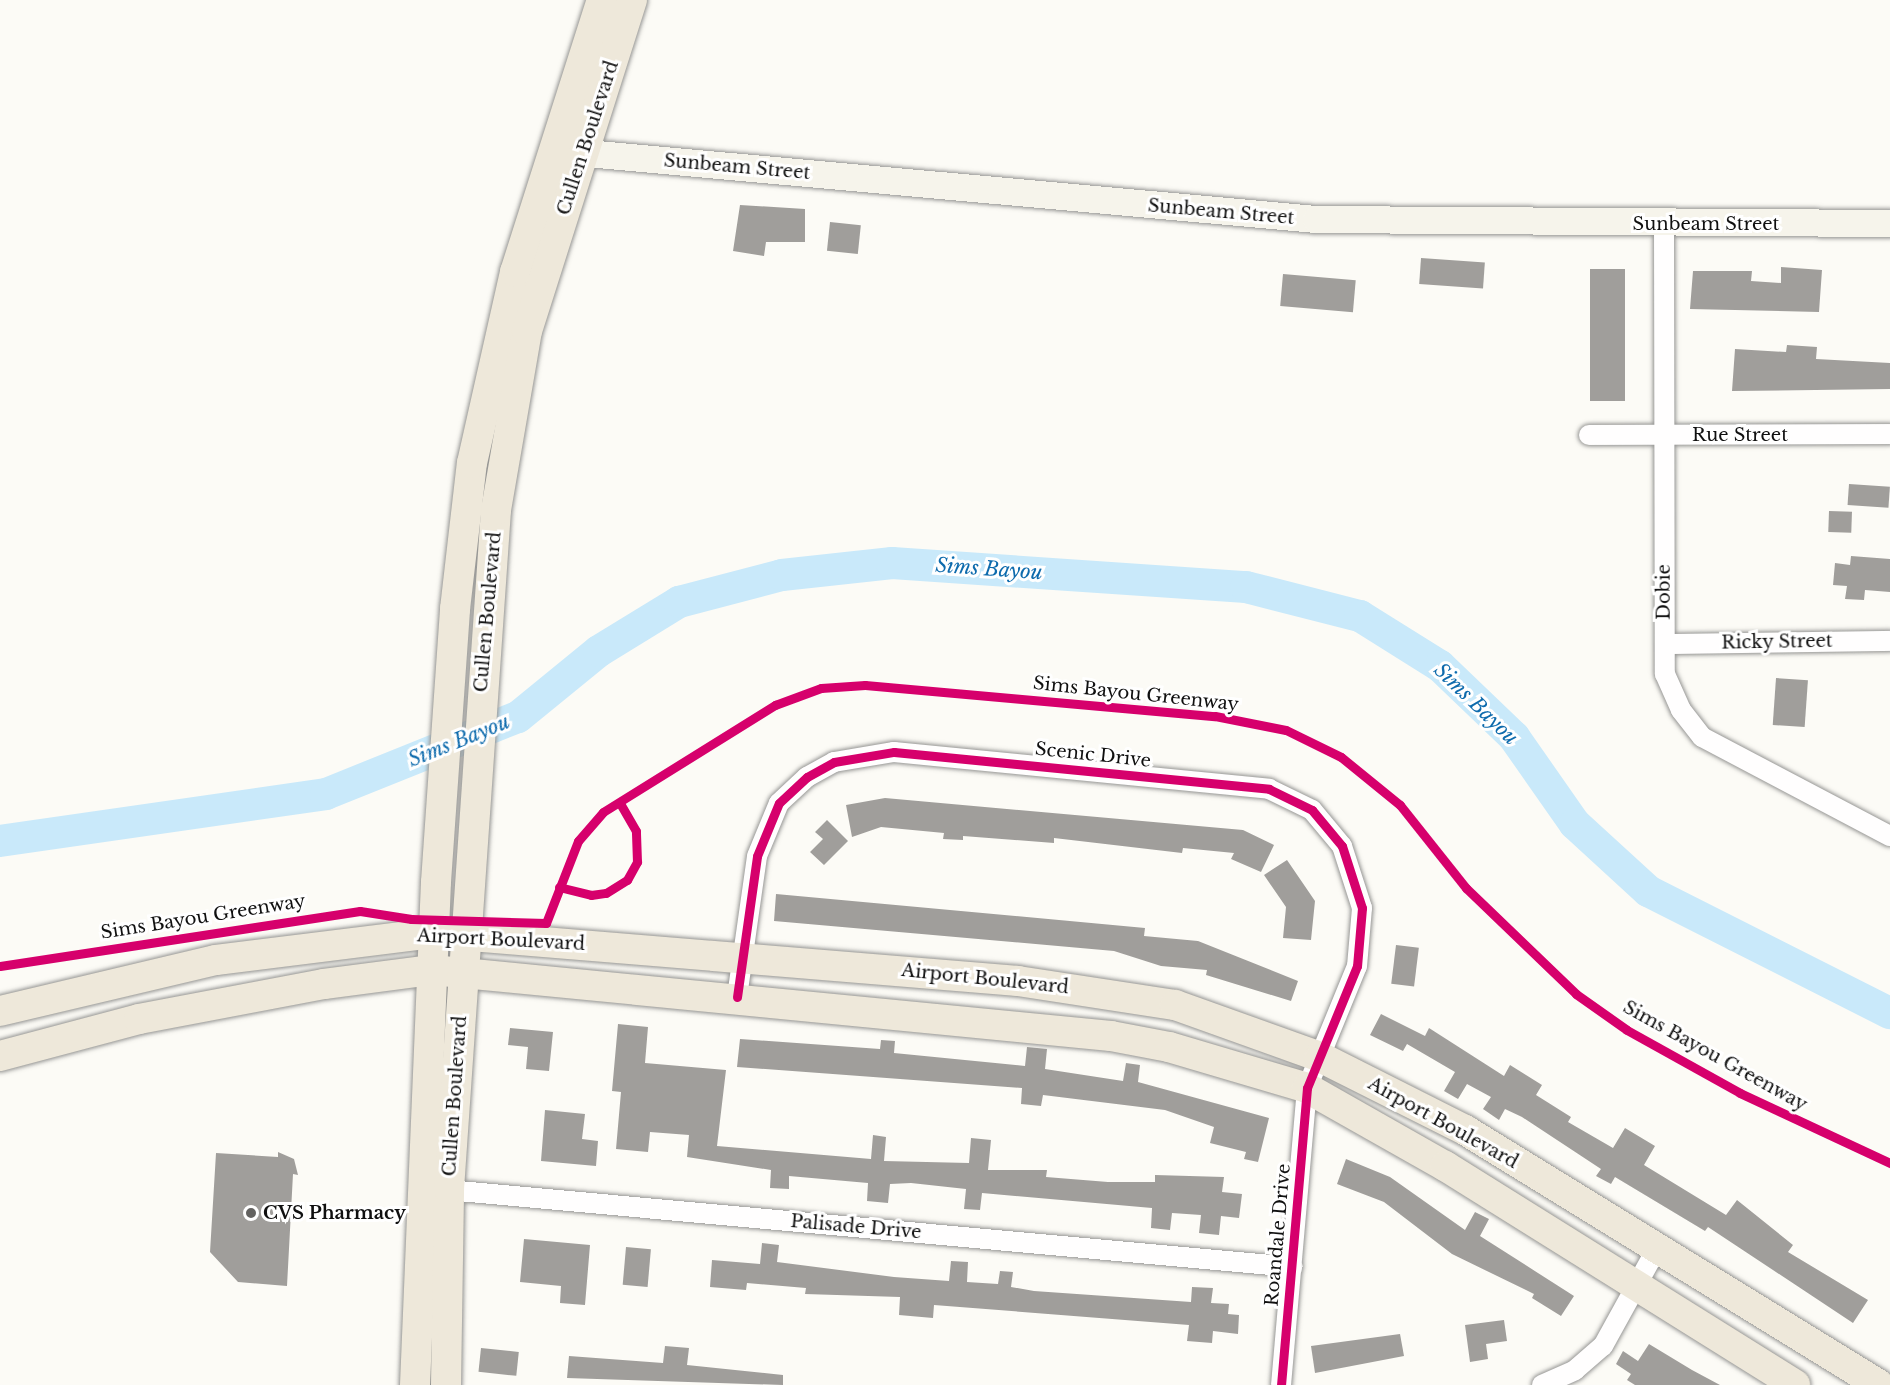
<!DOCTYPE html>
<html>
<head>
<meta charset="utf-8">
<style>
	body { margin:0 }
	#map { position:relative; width:1890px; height:1385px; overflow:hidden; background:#fcfbf6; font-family:"Libre Baskerville",serif }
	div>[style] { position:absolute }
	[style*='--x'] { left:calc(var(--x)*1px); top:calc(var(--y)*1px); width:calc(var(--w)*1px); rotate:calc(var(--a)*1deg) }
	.river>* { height:32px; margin:-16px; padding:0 16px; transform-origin:16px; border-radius:16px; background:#c9e9fa }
	.building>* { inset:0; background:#a09e9b; transform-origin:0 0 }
	.roads { filter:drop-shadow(0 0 2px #969694) drop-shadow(0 0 2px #969694) }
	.street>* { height:20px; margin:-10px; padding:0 10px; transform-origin:10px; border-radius:10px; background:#fffefe }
	.secondary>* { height:27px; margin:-13.5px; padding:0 13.5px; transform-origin:13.5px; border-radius:13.5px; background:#f6f4eb }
	.primary>* { height:30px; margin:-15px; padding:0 15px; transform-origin:15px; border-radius:15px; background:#eee8da }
	.cycleway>* { height:9px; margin:-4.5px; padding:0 4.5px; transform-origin:4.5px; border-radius:4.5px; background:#d6006c }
	.dots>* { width:16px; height:16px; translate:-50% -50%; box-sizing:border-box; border:3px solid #fff; border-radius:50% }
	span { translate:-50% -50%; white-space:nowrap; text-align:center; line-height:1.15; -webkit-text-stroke:6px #fff; paint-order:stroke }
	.street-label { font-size:18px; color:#101010 }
	.poi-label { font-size:18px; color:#101010; font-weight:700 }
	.left { translate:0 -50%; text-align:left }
	.water-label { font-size:20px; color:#0e6bad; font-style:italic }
</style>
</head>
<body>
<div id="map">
	<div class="river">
		<div style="--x:0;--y:841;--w:329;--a:-8.2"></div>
		<div style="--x:326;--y:794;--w:207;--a:-21.9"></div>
		<div style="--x:518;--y:717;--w:104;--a:-39.2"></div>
		<div style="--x:599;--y:651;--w:94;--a:-31.5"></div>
		<div style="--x:679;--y:602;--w:106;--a:-14.7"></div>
		<div style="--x:782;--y:575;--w:111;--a:-6.2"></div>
		<div style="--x:892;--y:563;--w:355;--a:3.9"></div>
		<div style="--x:1246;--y:587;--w:118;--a:14.3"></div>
		<div style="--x:1360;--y:616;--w:94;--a:32"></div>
		<div style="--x:1440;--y:666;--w:103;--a:43.8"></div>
		<div style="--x:1514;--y:737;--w:106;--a:55"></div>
		<div style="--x:1575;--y:824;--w:99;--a:42.5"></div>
		<div style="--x:1648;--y:891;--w:271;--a:26.8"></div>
	</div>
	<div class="building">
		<div style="clip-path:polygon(740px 205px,805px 209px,805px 242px,766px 242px,764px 256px,733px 251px)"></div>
		<div style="left:830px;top:222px;width:31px;height:29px;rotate:6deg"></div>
		<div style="left:1421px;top:258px;width:64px;height:26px;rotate:4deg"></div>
		<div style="clip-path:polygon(1781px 267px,1822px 270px,1819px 312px,1690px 309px,1693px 271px,1752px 271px,1751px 281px,1781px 283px)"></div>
		<div style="left:1590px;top:269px;width:35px;height:132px"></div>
		<div style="left:1283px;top:274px;width:73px;height:32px;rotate:5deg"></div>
		<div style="clip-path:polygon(1787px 345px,1817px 347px,1816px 359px,1890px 363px,1890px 389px,1732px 391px,1735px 349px,1786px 352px)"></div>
		<div style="left:1849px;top:484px;width:41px;height:21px;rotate:4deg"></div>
		<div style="left:1829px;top:511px;width:23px;height:21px;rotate:2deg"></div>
		<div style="clip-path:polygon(1851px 556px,1890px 559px,1890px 592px,1865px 590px,1864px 600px,1845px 599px,1847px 586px,1833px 585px,1835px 563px,1850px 565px)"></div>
		<div style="left:1776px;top:678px;width:32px;height:47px;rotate:4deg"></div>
		<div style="clip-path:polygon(885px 798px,1243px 830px,1274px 845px,1261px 872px,1231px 859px,1234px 853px,1183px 848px,1182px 853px,1054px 838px,1054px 843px,963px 836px,963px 840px,943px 839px,944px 833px,881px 827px,852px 837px,846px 805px)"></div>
		<div style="clip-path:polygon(827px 820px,848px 841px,824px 865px,810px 852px,823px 839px,815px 832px)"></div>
		<div style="clip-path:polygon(1287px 860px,1315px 901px,1311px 940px,1283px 938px,1286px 907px,1264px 875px)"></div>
		<div style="clip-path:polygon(776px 894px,1145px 928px,1144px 936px,1198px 941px,1298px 981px,1291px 1001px,1206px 975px,1207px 970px,1161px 966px,1114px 951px,774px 921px)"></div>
		<div style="left:1396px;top:945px;width:23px;height:39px;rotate:7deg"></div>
		<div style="clip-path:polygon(1381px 1014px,1425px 1036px,1429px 1028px,1504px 1076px,1510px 1065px,1542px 1085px,1536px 1095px,1571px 1117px,1568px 1122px,1613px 1148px,1625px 1128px,1655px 1146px,1644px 1165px,1726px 1215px,1737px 1200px,1793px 1245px,1788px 1252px,1868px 1300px,1853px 1323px,1708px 1227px,1705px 1231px,1615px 1177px,1611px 1184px,1596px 1176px,1601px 1169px,1522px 1117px,1505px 1109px,1499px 1120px,1483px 1109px,1491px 1097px,1467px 1084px,1458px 1099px,1444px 1091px,1455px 1072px,1407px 1044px,1403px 1051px,1370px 1035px)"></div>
		<div style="clip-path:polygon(618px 1024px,648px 1027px,645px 1063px,726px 1070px,717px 1146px,871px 1159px,873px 1135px,886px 1137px,884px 1161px,969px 1163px,971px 1138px,991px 1140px,988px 1170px,1047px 1170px,1046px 1177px,1108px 1182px,1155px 1182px,1155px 1175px,1224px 1177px,1222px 1192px,1242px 1194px,1239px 1218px,1221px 1216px,1219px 1235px,1199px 1233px,1201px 1215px,1172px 1213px,1170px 1230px,1151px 1228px,1152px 1208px,982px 1193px,980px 1210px,964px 1209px,966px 1189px,911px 1183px,890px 1184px,888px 1203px,867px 1201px,868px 1183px,789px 1176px,789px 1189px,770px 1188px,771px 1170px,687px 1157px,689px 1135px,650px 1132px,648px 1152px,616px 1149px,621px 1092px,612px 1091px)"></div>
		<div style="clip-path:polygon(510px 1028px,553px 1032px,549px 1071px,526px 1069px,528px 1047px,508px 1045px)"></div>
		<div style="clip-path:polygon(740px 1039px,880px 1049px,881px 1040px,895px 1041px,894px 1053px,1025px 1066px,1027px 1047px,1047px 1049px,1045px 1069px,1123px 1081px,1126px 1063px,1140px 1065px,1138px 1082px,1269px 1118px,1258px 1162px,1244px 1159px,1246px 1152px,1210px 1143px,1214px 1127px,1165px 1110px,1043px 1095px,1041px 1106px,1021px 1104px,1022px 1088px,737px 1067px)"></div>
		<div style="clip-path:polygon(545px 1110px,585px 1114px,582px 1139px,598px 1141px,596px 1166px,541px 1161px)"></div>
		<div style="clip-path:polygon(278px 1152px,294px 1159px,298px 1175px,293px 1174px,287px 1286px,238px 1282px,210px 1252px,216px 1153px,278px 1157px)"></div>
		<div style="clip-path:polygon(1346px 1159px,1390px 1177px,1465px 1230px,1475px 1212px,1489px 1219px,1480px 1236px,1574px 1296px,1561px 1316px,1532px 1298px,1534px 1294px,1452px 1254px,1384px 1202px,1337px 1184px)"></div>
		<div style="clip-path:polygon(524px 1239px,590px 1245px,585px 1305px,560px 1303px,561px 1286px,520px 1282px)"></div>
		<div style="clip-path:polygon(762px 1243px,779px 1245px,777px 1262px,894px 1277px,949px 1281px,951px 1261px,968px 1262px,967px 1282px,998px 1284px,1000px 1271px,1013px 1272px,1011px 1287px,1034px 1291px,1191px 1302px,1192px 1287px,1213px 1288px,1211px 1303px,1229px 1304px,1228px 1314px,1239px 1315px,1238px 1334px,1213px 1331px,1212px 1343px,1187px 1341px,1189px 1325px,934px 1305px,933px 1318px,899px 1315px,900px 1297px,805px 1294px,806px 1288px,747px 1283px,746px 1290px,710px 1287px,712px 1260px,760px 1264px)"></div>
		<div style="left:626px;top:1247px;width:25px;height:38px;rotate:5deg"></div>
		<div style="clip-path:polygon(1504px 1320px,1507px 1341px,1486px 1344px,1488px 1359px,1470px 1362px,1465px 1325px)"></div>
		<div style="clip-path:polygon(1400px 1334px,1404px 1356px,1315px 1373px,1311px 1346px)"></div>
		<div style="clip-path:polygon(1649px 1344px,1692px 1370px,1720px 1385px,1635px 1385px,1627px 1380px,1631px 1374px,1616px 1364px,1623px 1351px,1638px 1361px)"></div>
		<div style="clip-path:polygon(665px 1346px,689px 1348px,687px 1365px,783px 1375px,783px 1385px,567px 1378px,569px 1356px,663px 1363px)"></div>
		<div style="left:481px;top:1348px;width:38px;height:24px;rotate:6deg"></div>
	</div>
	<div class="roads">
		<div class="street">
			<div style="--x:1664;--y:224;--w:450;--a:89.9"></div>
			<div style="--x:1665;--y:674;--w:39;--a:66"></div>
			<div style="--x:1681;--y:710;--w:34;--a:52"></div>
			<div style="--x:1702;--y:737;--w:212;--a:27.8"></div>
			<div style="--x:1589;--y:435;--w:301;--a:-0.2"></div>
			<div style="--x:1665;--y:644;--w:225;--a:-0.8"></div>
			<div style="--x:737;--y:997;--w:142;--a:-81.9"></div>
			<div style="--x:757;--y:856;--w:57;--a:-67.5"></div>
			<div style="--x:779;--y:803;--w:38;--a:-43"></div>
			<div style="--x:807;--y:777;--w:31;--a:-29"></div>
			<div style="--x:834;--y:762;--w:61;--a:-9.5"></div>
			<div style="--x:894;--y:752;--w:377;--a:5.6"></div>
			<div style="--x:1269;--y:789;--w:48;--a:26"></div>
			<div style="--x:1312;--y:810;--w:47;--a:50.2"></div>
			<div style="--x:1342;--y:846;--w:65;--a:72.1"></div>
			<div style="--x:1362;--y:908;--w:58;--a:94.9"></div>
			<div style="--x:1357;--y:966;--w:132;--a:112.3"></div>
			<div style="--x:1307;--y:1088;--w:298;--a:95"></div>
			<div style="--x:437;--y:1189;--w:859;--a:5.21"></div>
			<div style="--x:1542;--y:1385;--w:36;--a:-24"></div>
			<div style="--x:1575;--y:1370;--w:37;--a:-41"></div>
			<div style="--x:1603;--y:1346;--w:110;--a:-61.1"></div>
		</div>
		<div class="secondary">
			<div style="--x:564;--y:151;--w:755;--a:5.17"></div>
			<div style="--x:1316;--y:219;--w:574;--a:0.4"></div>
		</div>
		<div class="primary">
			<div style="--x:0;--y:1011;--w:222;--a:-13.3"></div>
			<div style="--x:216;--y:960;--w:220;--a:-7.1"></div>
			<div style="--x:434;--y:933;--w:586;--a:4.7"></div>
			<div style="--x:1018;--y:981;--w:159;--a:8.7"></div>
			<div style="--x:1175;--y:1005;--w:154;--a:19.7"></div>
			<div style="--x:1320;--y:1057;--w:162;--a:26.7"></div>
			<div style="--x:1465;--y:1130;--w:486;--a:31.6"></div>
			<div style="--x:0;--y:1056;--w:144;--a:-14.9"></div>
			<div style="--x:139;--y:1019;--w:188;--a:-10.7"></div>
			<div style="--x:324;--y:984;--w:109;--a:-7.4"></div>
			<div style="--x:432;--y:970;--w:682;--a:5.55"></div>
			<div style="--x:1111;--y:1036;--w:59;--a:10.7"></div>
			<div style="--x:1169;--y:1047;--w:144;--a:16.5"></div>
			<div style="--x:1307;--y:1088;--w:159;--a:29.5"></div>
			<div style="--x:1445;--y:1166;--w:413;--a:32"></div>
			<div style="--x:415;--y:1385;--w:503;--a:-87.61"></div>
			<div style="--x:436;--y:882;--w:274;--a:-86"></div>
			<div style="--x:455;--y:609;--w:147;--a:-83.4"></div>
			<div style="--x:472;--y:463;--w:196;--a:-77.3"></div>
			<div style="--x:515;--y:272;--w:286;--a:-72.3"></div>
			<div style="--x:446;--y:1385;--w:196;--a:-89.1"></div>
			<div style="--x:449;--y:1189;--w:681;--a:-86.04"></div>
			<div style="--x:496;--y:510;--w:182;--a:-80.2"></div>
			<div style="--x:527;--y:331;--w:347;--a:-72.4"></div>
		</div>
	</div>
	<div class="cycleway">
		<div style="--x:559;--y:887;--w:33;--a:14"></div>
		<div style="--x:591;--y:895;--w:15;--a:-8"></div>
		<div style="--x:606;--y:893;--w:25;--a:-32"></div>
		<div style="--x:627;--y:880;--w:21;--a:-61"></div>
		<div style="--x:637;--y:862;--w:31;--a:-92"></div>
		<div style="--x:636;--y:831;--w:32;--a:-120"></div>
		<div style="--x:0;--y:966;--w:364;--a:-8.7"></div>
		<div style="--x:360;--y:911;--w:52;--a:8.9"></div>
		<div style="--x:411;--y:919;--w:135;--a:1.7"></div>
		<div style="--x:546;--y:923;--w:88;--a:-68.7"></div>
		<div style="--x:578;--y:841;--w:38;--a:-49"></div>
		<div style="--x:603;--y:812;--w:203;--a:-31.9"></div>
		<div style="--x:775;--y:705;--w:49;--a:-20.3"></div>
		<div style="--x:821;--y:688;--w:44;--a:-3.9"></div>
		<div style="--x:865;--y:685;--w:351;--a:5.1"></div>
		<div style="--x:1215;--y:716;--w:72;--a:11.2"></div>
		<div style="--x:1286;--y:730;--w:61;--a:26.1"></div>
		<div style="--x:1341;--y:757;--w:76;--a:39.1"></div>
		<div style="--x:1400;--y:805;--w:106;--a:51.5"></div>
		<div style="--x:1466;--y:888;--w:153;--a:43.9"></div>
		<div style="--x:1576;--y:994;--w:62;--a:35.2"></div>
		<div style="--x:1627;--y:1030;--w:129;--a:29.1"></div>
		<div style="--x:1740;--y:1093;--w:166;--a:25"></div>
		<div style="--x:737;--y:997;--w:142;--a:-81.9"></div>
		<div style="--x:757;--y:856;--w:57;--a:-67.5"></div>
		<div style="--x:779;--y:803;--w:38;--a:-43"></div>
		<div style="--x:807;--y:777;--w:31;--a:-29"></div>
		<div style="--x:834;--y:762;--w:61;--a:-9.5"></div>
		<div style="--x:894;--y:752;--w:377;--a:5.6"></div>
		<div style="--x:1269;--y:789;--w:48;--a:26"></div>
		<div style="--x:1312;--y:810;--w:47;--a:50.2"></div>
		<div style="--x:1342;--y:846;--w:65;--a:72.1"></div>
		<div style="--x:1362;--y:908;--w:58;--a:94.9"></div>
		<div style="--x:1357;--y:966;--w:132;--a:112.3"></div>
		<div style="--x:1307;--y:1088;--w:298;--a:95"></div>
	</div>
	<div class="dots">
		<div style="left:251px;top:1213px;background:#636260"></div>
	</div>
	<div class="street-label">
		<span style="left:588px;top:138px;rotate:-72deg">Cullen Boulevard</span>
		<span style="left:737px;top:167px;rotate:5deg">Sunbeam Street</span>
		<span style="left:1221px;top:212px;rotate:5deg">Sunbeam Street</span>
		<span style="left:1706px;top:224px">Sunbeam Street</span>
		<span style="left:1740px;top:435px">Rue Street</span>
		<span style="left:1664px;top:592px;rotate:-90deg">Dobie</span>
		<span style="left:488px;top:612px;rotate:-85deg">Cullen Boulevard</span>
		<span style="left:1777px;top:642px;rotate:-1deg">Ricky Street</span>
		<span style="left:1136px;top:694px;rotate:6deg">Sims Bayou Greenway</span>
		<span style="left:1093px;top:755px;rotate:6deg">Scenic Drive</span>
		<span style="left:203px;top:917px;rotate:-9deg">Sims Bayou Greenway</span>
		<span style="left:501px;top:940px;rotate:3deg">Airport Boulevard</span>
		<span style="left:985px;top:979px;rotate:6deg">Airport Boulevard</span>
		<span style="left:1715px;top:1056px;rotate:29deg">Sims Bayou Greenway</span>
		<span style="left:455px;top:1096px;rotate:-86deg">Cullen Boulevard</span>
		<span style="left:1443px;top:1123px;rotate:29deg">Airport Boulevard</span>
		<span style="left:856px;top:1227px;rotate:5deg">Palisade Drive</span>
		<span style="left:1278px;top:1235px;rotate:-85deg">Roandale Drive</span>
	</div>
	<div class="poi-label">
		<span class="left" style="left:263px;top:1213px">CVS Pharmacy</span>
	</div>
	<div class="water-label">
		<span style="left:989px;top:569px;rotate:4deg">Sims Bayou</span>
		<span style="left:1476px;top:704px;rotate:44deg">Sims Bayou</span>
		<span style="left:459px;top:741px;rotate:-22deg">Sims Bayou</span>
	</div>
</div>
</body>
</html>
